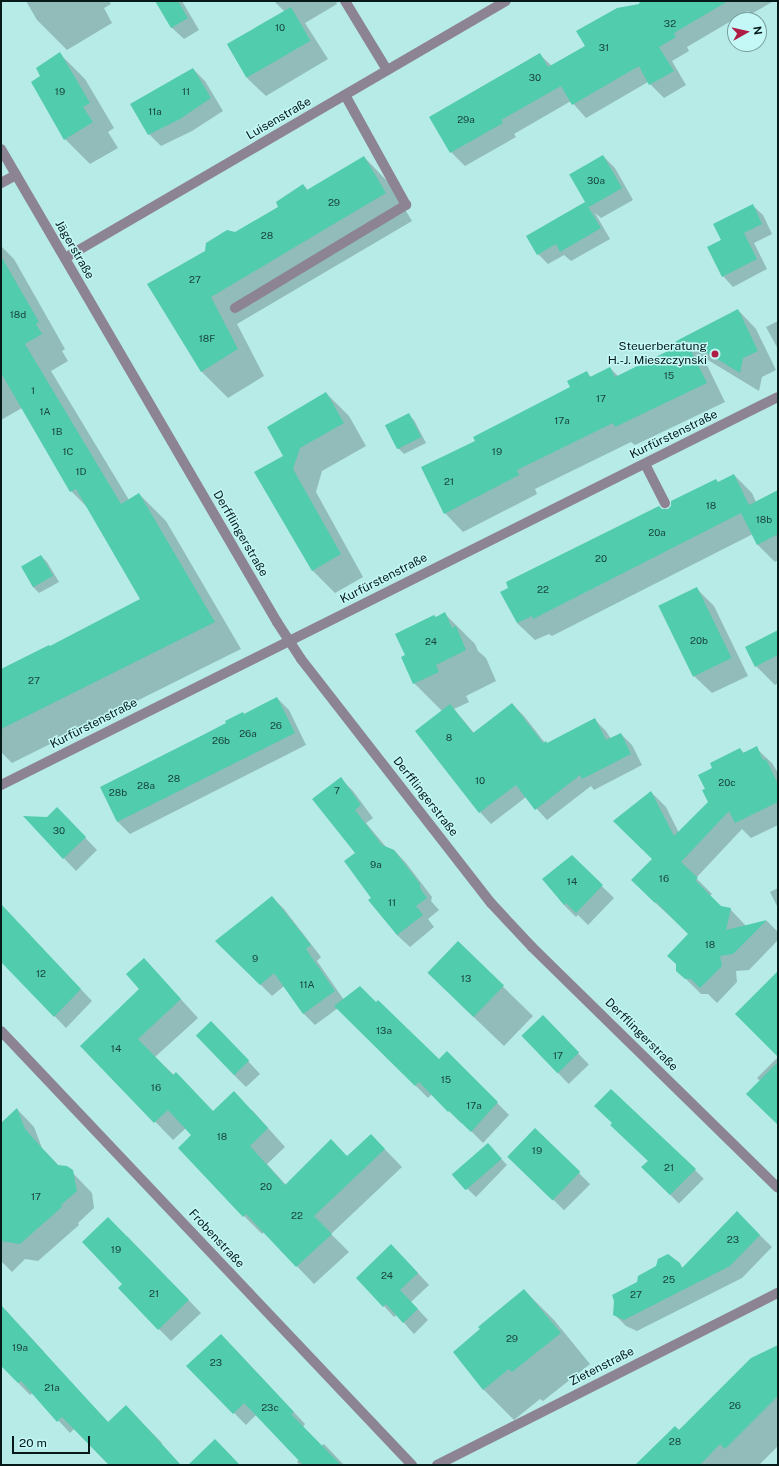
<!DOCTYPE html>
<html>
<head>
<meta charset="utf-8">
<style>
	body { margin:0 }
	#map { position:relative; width:779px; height:1466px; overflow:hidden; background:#b7ebe8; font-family:"Public Sans",sans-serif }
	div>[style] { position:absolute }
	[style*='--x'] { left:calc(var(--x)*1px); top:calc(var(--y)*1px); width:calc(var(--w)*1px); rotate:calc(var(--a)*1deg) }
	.shadow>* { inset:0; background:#0003; transform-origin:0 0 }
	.building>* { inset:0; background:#51ccac; transform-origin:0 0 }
	.lane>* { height:10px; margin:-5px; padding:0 5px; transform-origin:5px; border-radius:5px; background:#8d8493 }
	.street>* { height:10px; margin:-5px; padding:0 5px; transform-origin:5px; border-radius:5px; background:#8d8493 }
	.dots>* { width:11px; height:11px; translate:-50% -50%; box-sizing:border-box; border:2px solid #c4f8f6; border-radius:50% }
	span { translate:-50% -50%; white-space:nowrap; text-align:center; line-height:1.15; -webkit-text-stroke:3px #c4f8f6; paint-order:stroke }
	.number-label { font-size:10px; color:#19463e }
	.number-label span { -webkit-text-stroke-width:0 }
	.street-label { font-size:12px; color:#061a1a }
	.poi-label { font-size:12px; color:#061a1a }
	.right { translate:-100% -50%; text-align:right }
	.frame { position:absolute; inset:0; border:2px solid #061a1a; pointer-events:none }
	.north { position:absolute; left:727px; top:12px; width:40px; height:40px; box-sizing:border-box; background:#c4f8f6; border:1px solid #789f9e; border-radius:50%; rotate:82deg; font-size:11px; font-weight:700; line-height:16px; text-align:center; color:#061a1a }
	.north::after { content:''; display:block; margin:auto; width:14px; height:18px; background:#b01d44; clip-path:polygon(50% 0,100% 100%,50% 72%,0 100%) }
	.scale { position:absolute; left:12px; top:1436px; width:78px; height:18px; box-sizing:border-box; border:2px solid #061a1a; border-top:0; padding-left:5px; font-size:12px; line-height:14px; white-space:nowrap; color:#061a1a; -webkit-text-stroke:3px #c4f8f6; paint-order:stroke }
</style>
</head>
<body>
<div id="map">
	<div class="shadow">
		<div style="clip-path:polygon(26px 1px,109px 1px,111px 4px,104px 8px,112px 23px,67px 50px,37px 20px)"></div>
		<div style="clip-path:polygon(156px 1px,182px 1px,199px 30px,184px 39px,171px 27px)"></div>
		<div style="clip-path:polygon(274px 1px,336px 1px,337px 4px,305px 23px,328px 59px,266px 96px,248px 79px,228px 46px,285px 12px)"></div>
		<div style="clip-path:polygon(641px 1px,774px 1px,751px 14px,748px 11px,687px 47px,689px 51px,672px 61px,686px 85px,664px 98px,648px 82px,586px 118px,571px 101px,514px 134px,516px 137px,465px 166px,451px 152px,431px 117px,539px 54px,552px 66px,586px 46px,640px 5px)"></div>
		<div style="clip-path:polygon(60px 54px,85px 79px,114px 128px,108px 132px,118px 148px,90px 164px,65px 139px,32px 82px,42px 76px)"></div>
		<div style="clip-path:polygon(193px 69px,205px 81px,223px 111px,192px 131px,161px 146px,149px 134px)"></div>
		<div style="clip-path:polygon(603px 156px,615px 168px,633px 200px,601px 218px,595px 213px,610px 239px,571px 261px,564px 255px,548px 264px,538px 254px,585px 203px,590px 207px,571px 174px)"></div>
		<div style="clip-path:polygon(364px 157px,390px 184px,412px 221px,237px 324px,264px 376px,228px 398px,201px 371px,206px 251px,279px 207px,303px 185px,308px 190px)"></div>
		<div style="clip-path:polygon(752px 205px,763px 215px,772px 234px,754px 243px,767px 269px,733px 287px,723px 276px,722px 241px)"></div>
		<div style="clip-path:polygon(1px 246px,14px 259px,65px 349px,62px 351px,68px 361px,51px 371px,129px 500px,139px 494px,166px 521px,241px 649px,12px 763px,1px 752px,1px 670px,51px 647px,142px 600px,89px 509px,71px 491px,22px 408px,1px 420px)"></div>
		<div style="clip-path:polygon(738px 310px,756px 329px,776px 370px,762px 377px,759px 391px,703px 357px,725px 402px,635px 445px,631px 442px,535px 489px,537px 494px,463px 532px,445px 513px,476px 441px,572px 388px,586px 373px,591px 377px,610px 368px,618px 376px,669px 351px,667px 348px)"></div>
		<div style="clip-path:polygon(778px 321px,778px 349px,766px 327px)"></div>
		<div style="clip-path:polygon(326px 393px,349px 416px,366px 446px,322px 471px,316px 492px,363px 577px,335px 593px,313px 571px,284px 456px)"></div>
		<div style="clip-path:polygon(408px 414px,414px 420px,426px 443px,404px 454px,398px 448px)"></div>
		<div style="clip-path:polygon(734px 475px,752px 493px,756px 502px,778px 491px,778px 560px,775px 562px,757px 544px,753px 534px,552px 636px,549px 634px,535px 640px,517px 623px,661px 510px,668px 510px)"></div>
		<div style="clip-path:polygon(41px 556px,47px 562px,59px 582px,39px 593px,33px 587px,22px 567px)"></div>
		<div style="clip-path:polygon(696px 588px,714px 606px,748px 676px,712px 693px,694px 676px,660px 606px)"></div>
		<div style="clip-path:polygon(445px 614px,475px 644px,478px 651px,486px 658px,496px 681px,466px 696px,469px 702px,454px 709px,474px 733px,512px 704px,524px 716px,545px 743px,547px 744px,595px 720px,606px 731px,611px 739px,621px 734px,632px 745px,642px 765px,594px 790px,591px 786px,547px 820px,526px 797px,491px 824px,480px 812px,442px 711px,414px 683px,406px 655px,436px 618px)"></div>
		<div style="clip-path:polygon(778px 632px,778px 683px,775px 685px,756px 666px)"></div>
		<div style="clip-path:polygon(277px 698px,289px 710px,306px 745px,130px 834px,118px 822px,101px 787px)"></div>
		<div style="clip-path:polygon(756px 748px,772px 763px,778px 773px,778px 825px,751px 838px,742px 829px,696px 878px,712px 894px,710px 896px,721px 907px,730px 909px,746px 926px,767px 921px,778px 932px,778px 940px,749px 970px,736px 971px,737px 982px,717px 1003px,708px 994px,701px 994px,677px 970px,689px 934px,648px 896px,653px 859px,651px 792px,666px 807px,679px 833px,709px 803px,707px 789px,713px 769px,740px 749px,744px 753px)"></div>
		<div style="clip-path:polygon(341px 779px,353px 791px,373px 818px,366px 823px,386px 847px,394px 850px,406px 863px,432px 897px,431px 901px,439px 910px,428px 919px,434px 927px,410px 947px,397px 935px,370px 900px,372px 898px,357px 853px)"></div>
		<div style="clip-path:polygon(25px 817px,69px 821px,97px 850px,76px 871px)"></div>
		<div style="clip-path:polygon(572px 857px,614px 898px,588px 925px,578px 915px,576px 917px,564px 905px,544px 879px)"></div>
		<div style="clip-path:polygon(778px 888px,778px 908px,770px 892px)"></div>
		<div style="clip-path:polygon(272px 897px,284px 909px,321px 957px,317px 961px,344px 1000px,439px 1061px,447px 1052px,509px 1115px,483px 1143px,462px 1122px,461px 1123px,432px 1094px,428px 1098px,338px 1008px,315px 1025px,304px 1014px,284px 986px,272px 996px,217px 941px)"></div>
		<div style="clip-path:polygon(1px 905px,92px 1001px,66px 1028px,1px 960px)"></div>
		<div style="clip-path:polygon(458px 943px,533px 1016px,504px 1046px,459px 1003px)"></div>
		<div style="clip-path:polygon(144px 959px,198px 1018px,155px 1057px,213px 1112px,252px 1110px,285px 1147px,267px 1164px,286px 1185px,347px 1157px,371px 1135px,402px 1167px,331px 1234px,349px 1252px,314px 1284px,264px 1232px,262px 1234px,244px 1216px,193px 1135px,186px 1128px,173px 1140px,82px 1046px,141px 989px)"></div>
		<div style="left:543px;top:1017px;width:66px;height:28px;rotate:46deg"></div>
		<div style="clip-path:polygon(223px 1034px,260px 1074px,246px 1087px,234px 1075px)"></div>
		<div style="clip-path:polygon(778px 1057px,778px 1124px,760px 1081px,757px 1078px)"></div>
		<div style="clip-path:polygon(17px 1109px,34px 1127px,42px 1148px,59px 1166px,68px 1168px,92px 1193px,94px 1208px,78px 1223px,79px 1225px,38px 1261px,25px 1259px,12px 1272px,1px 1261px,1px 1124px)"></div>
		<div style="left:535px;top:1129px;width:78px;height:37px;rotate:45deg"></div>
		<div style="left:667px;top:1142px;width:52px;height:35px;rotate:45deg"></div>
		<div style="clip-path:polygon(493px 1150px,507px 1165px,476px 1197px,455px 1177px)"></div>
		<div style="clip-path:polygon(737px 1213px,772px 1247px,742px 1278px,637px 1331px,626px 1326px,614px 1314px,638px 1283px,679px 1264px,683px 1268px)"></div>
		<div style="clip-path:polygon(127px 1236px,201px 1313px,171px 1341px,159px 1329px,124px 1284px)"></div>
		<div style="clip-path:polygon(402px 1256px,429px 1285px,411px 1302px,428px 1320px,414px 1334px,397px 1315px,394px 1317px,384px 1306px)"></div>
		<div style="clip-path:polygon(524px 1290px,554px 1320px,590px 1364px,543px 1401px,540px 1399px,514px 1420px,484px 1390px,454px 1352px)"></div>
		<div style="clip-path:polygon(1px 1326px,23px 1329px,44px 1352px,43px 1353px,109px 1423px,126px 1406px,162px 1443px,162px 1465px,109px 1465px,74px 1429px,70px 1433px,33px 1393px,30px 1395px,1px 1365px)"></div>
		<div style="clip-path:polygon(778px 1345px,778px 1446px,759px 1465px,638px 1465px)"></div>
		<div style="clip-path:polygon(233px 1347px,305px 1424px,303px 1427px,321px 1446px,324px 1444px,344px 1465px,300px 1465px,297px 1462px,299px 1459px,257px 1414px,246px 1425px,188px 1366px)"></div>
	</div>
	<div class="building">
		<div style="clip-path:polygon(155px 1px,178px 1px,188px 18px,171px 28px)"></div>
		<div style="clip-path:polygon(640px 1px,728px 1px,674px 33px,676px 37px,659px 47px,674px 71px,649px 85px,639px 66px,572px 105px,561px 86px,501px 120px,503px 123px,450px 153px,429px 117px,540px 53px,548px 67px,585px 46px,576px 31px,617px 8px,639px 4px)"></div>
		<div style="left:291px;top:7px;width:39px;height:74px;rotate:60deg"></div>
		<div style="clip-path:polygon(60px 52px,90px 103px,83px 107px,93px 122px,64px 140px,31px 82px,40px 76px,36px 68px)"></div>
		<div style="clip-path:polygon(193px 68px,211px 98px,180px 119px,148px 135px,130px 104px)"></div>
		<div style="left:603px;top:155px;width:38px;height:39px;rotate:60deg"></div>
		<div style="clip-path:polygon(364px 156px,386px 193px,211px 297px,238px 349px,201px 372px,147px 284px,205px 251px,206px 243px,227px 230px,235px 232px,278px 207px,276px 202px,303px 184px,307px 190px)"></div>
		<div style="clip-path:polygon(585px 202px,601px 228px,560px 252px,556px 244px,537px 255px,526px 236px)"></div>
		<div style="clip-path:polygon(753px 204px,762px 224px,744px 233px,757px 259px,722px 277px,707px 247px,721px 240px,713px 224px)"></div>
		<div style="clip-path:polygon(1px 256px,39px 322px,36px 324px,42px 334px,25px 344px,121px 504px,139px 493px,215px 622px,1px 729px,1px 669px,49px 645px,50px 646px,140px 599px,76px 489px,70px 492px,1px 373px)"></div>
		<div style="clip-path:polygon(738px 309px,758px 351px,743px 358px,740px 373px,686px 340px,707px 383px,615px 427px,613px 423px,517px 470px,519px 475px,444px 514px,421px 467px,475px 441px,473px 437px,570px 387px,567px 381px,587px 371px,590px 377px,610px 367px,615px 377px,668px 351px,666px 347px,682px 338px)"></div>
		<div style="clip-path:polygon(326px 392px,344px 423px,300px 448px,293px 469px,341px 554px,312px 571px,254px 472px,283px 456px,267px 427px)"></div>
		<div style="left:409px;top:413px;width:27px;height:27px;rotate:63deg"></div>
		<div style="clip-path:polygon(734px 474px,749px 505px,778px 490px,778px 534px,757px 545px,741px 513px,533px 619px,532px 616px,517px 623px,500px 592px,508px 588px,506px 582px,659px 506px,662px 509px,668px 509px,671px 506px,671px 501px,716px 479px,718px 482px)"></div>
		<div style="left:41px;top:555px;width:24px;height:23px;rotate:60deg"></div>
		<div style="left:697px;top:587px;width:79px;height:43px;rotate:64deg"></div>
		<div style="clip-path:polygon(445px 612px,452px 628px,456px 626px,466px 650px,436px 665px,439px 672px,413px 684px,401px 657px,405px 655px,395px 634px,434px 615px,436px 617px)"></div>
		<div style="clip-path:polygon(778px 630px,778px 655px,755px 667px,745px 647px)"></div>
		<div style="clip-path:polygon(277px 697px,295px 733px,117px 822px,100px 787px,203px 735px,226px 723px,225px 721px,243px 712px,244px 714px)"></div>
		<div style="clip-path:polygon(512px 703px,543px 743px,546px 741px,547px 743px,595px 718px,606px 740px,621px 733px,631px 754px,582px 779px,580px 775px,535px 810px,516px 785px,479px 813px,415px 731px,450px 704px,473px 733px)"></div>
		<div style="clip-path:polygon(757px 746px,763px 760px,766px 759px,778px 784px,778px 802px,735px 823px,729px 811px,681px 862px,698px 878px,695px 880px,721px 906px,731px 908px,726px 930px,767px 920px,733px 954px,720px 956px,722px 966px,700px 988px,691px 979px,685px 979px,676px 971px,676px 964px,667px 956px,688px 934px,656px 902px,655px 903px,631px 880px,652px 859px,613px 821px,651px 791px,674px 836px,708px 802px,702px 790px,705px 789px,698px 775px,712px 768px,710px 763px,740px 748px,743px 753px)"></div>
		<div style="clip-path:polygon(341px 777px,361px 805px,355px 810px,382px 845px,394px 850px,420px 884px,420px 888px,427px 898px,416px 906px,423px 915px,397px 935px,368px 900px,371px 898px,344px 861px,355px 853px,312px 799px)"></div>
		<div style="clip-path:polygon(57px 807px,86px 837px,63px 859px,23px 816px,47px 817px)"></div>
		<div style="clip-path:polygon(572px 855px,603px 885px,576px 913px,566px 903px,564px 905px,542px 879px)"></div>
		<div style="clip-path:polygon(272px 896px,311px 945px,306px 949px,335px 991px,303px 1014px,274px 973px,260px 985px,215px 941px)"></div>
		<div style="clip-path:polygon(1px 904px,81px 989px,54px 1017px,1px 962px)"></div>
		<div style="left:458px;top:941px;width:64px;height:44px;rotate:44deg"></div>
		<div style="clip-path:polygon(144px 958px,181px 999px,138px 1039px,173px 1075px,176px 1072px,213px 1111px,234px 1091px,268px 1128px,250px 1146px,285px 1185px,331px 1139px,347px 1156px,371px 1134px,385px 1149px,314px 1216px,332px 1234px,296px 1267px,246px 1214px,243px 1217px,178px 1148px,191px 1135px,168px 1110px,154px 1123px,80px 1046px,139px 989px,126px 974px)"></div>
		<div style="clip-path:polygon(778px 971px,778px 1057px,735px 1014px)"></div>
		<div style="clip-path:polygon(360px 986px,376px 1002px,378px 1000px,439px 1059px,447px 1051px,498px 1102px,471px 1132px,449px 1111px,448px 1112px,419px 1082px,415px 1086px,334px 1006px)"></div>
		<div style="left:543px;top:1015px;width:52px;height:30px;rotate:46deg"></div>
		<div style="left:211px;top:1021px;width:55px;height:21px;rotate:46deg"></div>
		<div style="clip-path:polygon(778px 1062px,778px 1125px,746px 1094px)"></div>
		<div style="clip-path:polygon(611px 1089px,696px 1169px,670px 1195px,641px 1167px,648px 1161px,610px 1125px,612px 1123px,594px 1106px)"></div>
		<div style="clip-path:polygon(17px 1108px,25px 1129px,41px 1147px,58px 1165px,67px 1166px,73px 1170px,77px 1191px,61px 1205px,62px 1207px,20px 1244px,1px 1241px,1px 1123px)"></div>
		<div style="left:535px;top:1128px;width:63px;height:40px;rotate:44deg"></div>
		<div style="left:488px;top:1143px;width:21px;height:48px;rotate:49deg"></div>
		<div style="clip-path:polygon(737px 1211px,760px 1235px,730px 1266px,624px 1320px,613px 1315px,614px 1301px,612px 1295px,637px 1282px,638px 1276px,656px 1266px,658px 1259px,668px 1254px,680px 1263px,682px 1268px)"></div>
		<div style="clip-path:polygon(108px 1217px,189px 1300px,158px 1330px,118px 1288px,122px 1284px,82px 1242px)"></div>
		<div style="clip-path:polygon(391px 1244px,418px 1273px,400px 1290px,418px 1309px,403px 1323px,386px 1304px,383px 1307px,356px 1278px)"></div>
		<div style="clip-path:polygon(524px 1289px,561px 1333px,512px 1372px,509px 1369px,483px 1390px,453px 1352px,480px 1329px,478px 1327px)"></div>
		<div style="clip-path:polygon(1px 1305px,108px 1422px,126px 1405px,181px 1465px,109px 1465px,62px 1417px,57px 1422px,21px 1381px,18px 1383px,1px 1366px)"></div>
		<div style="clip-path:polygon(221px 1334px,294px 1412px,291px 1414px,341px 1465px,303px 1465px,244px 1403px,233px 1414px,186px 1366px)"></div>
		<div style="clip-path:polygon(778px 1345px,778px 1396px,725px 1449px,720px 1444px,700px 1465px,635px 1465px,675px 1426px,679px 1430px,751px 1358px)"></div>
		<div style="clip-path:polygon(215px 1439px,240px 1465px,188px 1465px)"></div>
	</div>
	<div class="lane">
		<div style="--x:345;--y:1;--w:81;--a:58.7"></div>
		<div style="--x:235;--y:308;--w:200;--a:-31.1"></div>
		<div style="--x:406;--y:205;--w:126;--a:-119"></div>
		<div style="--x:645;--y:464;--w:44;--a:62.9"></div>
	</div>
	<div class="street">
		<div style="--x:1;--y:149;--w:548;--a:59.74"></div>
		<div style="--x:277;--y:622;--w:44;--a:57"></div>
		<div style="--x:301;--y:659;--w:309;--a:52.1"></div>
		<div style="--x:491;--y:903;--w:60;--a:47"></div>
		<div style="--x:532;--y:947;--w:344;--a:44.4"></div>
		<div style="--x:1;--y:183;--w:17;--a:-28"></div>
		<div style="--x:65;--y:258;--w:510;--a:-30.23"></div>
		<div style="--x:1;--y:785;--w:868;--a:-26.54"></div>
		<div style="--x:1;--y:1031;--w:598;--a:46.56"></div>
		<div style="--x:437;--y:1465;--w:382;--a:-26.8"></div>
	</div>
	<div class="dots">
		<div style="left:715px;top:354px;background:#b01d44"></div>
	</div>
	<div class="number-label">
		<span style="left:670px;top:24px">32</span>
		<span style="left:280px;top:28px">10</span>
		<span style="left:604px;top:48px">31</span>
		<span style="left:535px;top:78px">30</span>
		<span style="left:60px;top:92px">19</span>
		<span style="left:186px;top:92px">11</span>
		<span style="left:155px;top:112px">11a</span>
		<span style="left:466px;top:120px">29a</span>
		<span style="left:596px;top:181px">30a</span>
		<span style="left:334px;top:203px">29</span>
		<span style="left:267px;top:236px">28</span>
		<span style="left:195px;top:280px">27</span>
		<span style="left:18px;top:315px">18d</span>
		<span style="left:207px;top:339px">18F</span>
		<span style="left:669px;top:376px">15</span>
		<span style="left:33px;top:391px">1</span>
		<span style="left:601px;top:399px">17</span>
		<span style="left:45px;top:412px">1A</span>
		<span style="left:562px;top:421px">17a</span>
		<span style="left:57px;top:432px">1B</span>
		<span style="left:68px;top:452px">1C</span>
		<span style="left:497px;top:452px">19</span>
		<span style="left:81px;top:472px">1D</span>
		<span style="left:449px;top:482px">21</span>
		<span style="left:711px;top:506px">18</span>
		<span style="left:764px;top:520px">18b</span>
		<span style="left:657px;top:533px">20a</span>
		<span style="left:601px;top:559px">20</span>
		<span style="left:543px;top:590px">22</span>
		<span style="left:699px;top:641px">20b</span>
		<span style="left:431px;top:642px">24</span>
		<span style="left:34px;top:681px">27</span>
		<span style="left:276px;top:726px">26</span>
		<span style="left:248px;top:734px">26a</span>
		<span style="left:449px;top:738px">8</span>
		<span style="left:221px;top:741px">26b</span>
		<span style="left:174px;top:779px">28</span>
		<span style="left:480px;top:781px">10</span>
		<span style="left:727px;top:783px">20c</span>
		<span style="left:146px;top:786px">28a</span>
		<span style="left:337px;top:791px">7</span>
		<span style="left:118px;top:793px">28b</span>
		<span style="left:59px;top:831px">30</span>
		<span style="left:376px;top:865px">9a</span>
		<span style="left:664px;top:879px">16</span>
		<span style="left:572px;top:882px">14</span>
		<span style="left:392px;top:903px">11</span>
		<span style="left:710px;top:945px">18</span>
		<span style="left:255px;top:959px">9</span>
		<span style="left:41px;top:974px">12</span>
		<span style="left:466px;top:979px">13</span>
		<span style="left:307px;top:985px">11A</span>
		<span style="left:384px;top:1031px">13a</span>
		<span style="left:116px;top:1049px">14</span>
		<span style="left:558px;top:1056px">17</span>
		<span style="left:446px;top:1080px">15</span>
		<span style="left:156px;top:1088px">16</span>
		<span style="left:474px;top:1106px">17a</span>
		<span style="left:222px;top:1137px">18</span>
		<span style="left:537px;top:1151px">19</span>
		<span style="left:669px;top:1168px">21</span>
		<span style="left:266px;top:1187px">20</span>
		<span style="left:36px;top:1197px">17</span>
		<span style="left:297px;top:1216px">22</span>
		<span style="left:733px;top:1240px">23</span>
		<span style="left:116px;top:1250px">19</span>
		<span style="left:387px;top:1276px">24</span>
		<span style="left:669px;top:1280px">25</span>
		<span style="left:154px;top:1294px">21</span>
		<span style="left:636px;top:1295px">27</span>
		<span style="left:512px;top:1339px">29</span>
		<span style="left:20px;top:1348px">19a</span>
		<span style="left:216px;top:1363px">23</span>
		<span style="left:52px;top:1388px">21a</span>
		<span style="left:735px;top:1406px">26</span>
		<span style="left:270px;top:1408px">23c</span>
		<span style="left:675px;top:1442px">28</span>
	</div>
	<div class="street-label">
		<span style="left:279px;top:119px;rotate:-30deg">Luisenstraße</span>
		<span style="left:74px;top:250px;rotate:60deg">Jägerstraße</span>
		<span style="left:674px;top:435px;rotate:-26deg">Kurfürstenstraße</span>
		<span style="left:240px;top:534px;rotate:60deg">Derfflingerstraße</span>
		<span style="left:384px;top:579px;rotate:-27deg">Kurfürstenstraße</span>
		<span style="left:94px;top:724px;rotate:-27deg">Kurfürstenstraße</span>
		<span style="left:425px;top:797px;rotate:52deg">Derfflingerstraße</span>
		<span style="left:641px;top:1035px;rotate:45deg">Derfflingerstraße</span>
		<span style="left:216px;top:1239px;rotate:47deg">Frobenstraße</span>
		<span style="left:602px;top:1367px;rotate:-27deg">Zietenstraße</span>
	</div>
	<div class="poi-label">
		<span class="right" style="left:707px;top:354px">Steuerberatung<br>H.-J. Mieszczynski</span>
	</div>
	<div class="frame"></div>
	<div class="north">N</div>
	<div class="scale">20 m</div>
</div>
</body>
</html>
